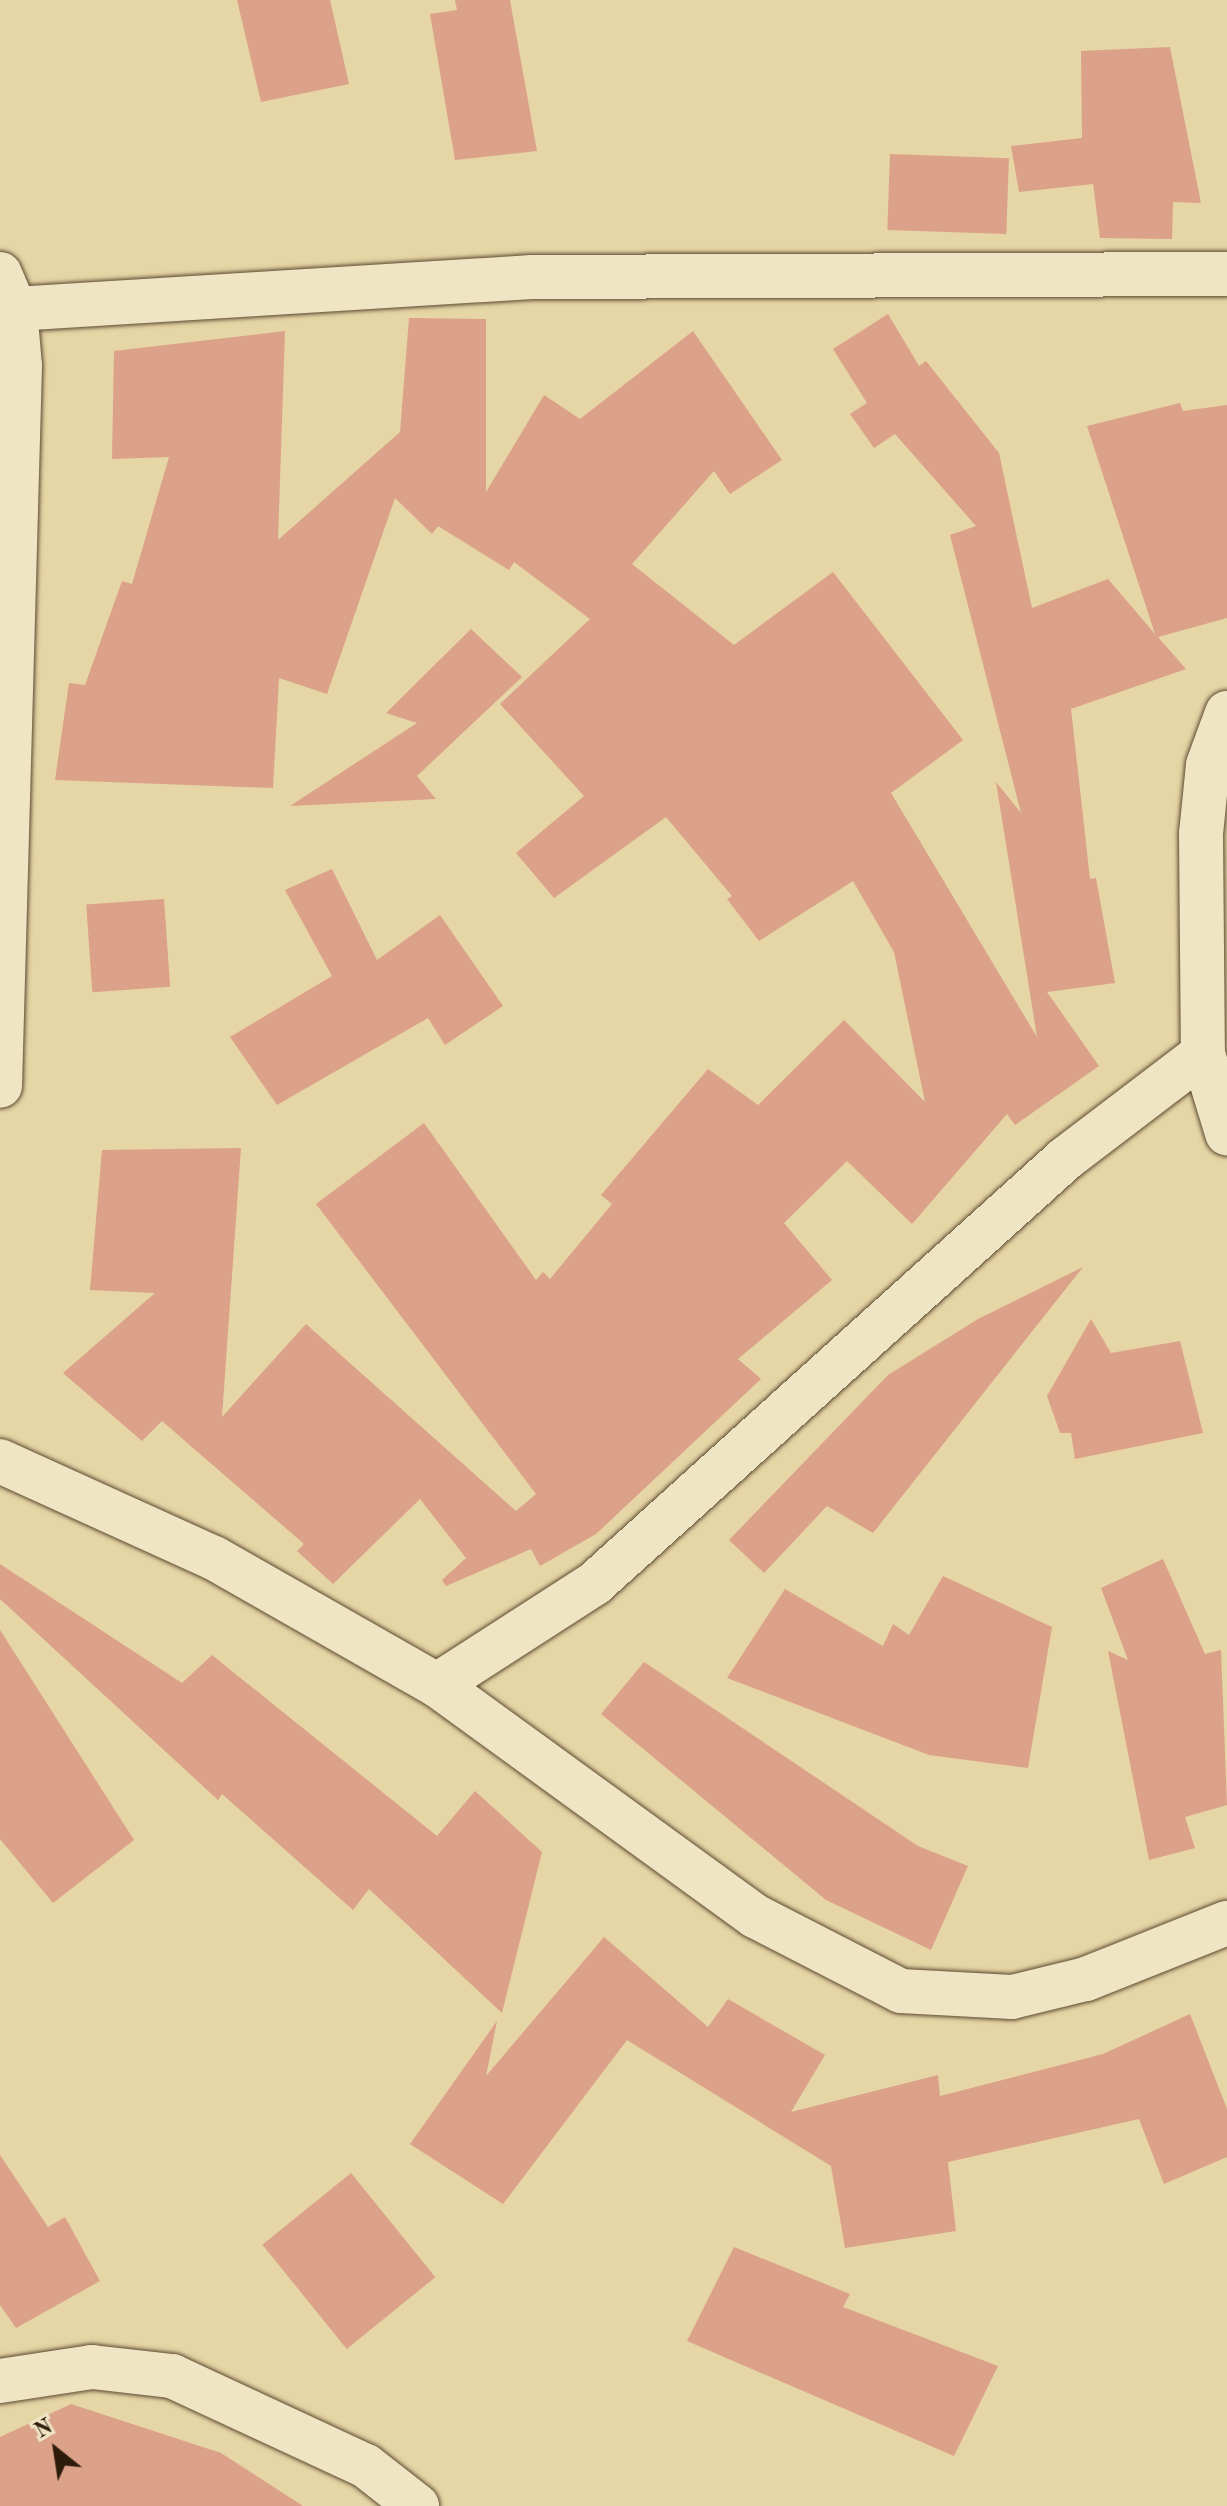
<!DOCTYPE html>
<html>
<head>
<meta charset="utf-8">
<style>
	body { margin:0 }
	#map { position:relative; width:1227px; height:2506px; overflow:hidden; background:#e6d5a5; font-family:"Old Standard TT",serif }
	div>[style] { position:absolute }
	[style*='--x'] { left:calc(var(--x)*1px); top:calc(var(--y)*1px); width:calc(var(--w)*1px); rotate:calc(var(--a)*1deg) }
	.building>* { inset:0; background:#dba189; transform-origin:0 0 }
	.roads { filter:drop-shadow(0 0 2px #5c4a32) drop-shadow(0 0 2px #5c4a32) }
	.minor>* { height:44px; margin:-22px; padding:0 22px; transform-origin:22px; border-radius:22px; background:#efe4c4 }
	.tertiary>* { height:44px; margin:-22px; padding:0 22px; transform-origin:22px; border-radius:22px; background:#efe4c4 }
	span { translate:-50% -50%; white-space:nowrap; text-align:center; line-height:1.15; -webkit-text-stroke:6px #efe4c4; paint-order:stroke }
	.north { position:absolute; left:16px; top:2410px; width:80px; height:80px; -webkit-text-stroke:6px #efe4c4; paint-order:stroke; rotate:330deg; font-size:22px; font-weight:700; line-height:32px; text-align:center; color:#2e1c0b }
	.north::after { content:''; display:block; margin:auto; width:28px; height:36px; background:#2e1c0b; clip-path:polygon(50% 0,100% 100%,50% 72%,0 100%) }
</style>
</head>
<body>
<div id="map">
	<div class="building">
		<div style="clip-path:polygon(237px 0,330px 0,349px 84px,261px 102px)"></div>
		<div style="clip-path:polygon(455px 0,510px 0,537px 151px,455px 160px,430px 14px,457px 10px)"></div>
		<div style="clip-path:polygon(1170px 47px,1201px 203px,1173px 202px,1172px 239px,1100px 238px,1093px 184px,1019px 192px,1011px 146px,1082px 138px,1081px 51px)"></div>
		<div style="left:890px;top:154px;width:119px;height:76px;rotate:2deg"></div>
		<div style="clip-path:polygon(888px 314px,919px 366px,926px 361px,999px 453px,1032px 608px,1108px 579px,1155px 634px,1087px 426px,1180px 403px,1183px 411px,1227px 405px,1227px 618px,1158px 637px,1186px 669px,1071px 709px,1090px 879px,1096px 878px,1115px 983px,1047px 992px,1099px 1066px,1015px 1125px,1007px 1114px,912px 1224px,847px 1161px,784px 1223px,832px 1280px,738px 1359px,761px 1379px,596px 1534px,540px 1566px,531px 1549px,446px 1586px,442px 1580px,466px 1558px,420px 1499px,333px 1584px,297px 1551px,304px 1544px,162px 1421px,142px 1441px,63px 1373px,155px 1293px,90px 1290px,102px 1150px,241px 1148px,222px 1417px,306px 1324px,516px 1511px,536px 1494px,316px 1204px,424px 1123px,536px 1280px,543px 1272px,550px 1279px,612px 1204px,601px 1195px,708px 1069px,758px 1105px,844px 1020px,925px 1102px,894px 952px,853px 881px,759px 941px,727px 899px,732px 896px,666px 817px,554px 898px,516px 853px,584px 796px,500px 704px,590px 619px,514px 562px,509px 570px,438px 526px,432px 534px,395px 498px,327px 694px,279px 678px,273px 788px,55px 780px,69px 683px,85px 685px,122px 581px,132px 584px,169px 457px,112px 459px,114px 351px,285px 331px,278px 540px,400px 432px,409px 318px,486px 319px,486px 492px,544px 395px,580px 419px,693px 331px,782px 460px,730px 494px,714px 471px,632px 564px,734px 645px,833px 572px,963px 740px,891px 793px,1037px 1037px,996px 782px,1021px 813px,950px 535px,976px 526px,895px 434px,874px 448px,850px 414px,867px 403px,833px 349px)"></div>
		<div style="clip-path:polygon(471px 629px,522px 677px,417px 776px,436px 799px,290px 806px,417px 723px,386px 713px)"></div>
		<div style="clip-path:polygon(332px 869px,377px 960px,440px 915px,503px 1006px,445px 1045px,428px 1018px,277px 1105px,230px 1037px,332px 976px,285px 890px)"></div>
		<div style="left:164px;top:899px;width:88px;height:78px;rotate:86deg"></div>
		<div style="clip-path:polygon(1083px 1267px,873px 1533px,827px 1506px,764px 1573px,729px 1540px,888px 1375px,978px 1319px)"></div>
		<div style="clip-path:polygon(1091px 1319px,1111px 1353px,1180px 1341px,1203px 1433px,1075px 1459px,1071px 1433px,1060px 1433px,1047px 1396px)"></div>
		<div style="clip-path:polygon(1163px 1559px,1205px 1654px,1221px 1650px,1227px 1805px,1185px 1817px,1195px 1848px,1149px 1860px,1108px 1651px,1128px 1660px,1101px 1588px)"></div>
		<div style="clip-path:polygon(0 1564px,182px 1683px,212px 1655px,437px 1836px,475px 1791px,542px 1852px,502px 2013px,369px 1889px,353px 1910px,222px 1794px,218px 1800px,0 1599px)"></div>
		<div style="clip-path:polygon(943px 1576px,1052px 1627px,1028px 1768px,929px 1755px,727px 1678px,785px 1589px,883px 1646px,893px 1624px,909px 1635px)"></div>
		<div style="clip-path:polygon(0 1630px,134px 1840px,53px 1903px,0 1839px)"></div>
		<div style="clip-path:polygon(644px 1662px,918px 1846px,968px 1866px,931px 1950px,826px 1900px,601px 1714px)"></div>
		<div style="clip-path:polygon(604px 1937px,708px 2027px,728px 1999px,825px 2055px,791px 2112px,938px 2075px,940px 2096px,1103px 2054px,1190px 2014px,1227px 2109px,1227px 2157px,1164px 2184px,1139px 2119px,948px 2162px,956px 2231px,845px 2248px,831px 2166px,627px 2040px,503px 2204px,410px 2144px,497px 2021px,486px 2076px)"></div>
		<div style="clip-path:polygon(0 2155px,48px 2227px,65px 2217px,100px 2281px,16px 2328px,0 2305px)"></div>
		<div style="left:351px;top:2173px;width:134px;height:114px;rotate:51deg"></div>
		<div style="clip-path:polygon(734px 2247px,850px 2294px,843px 2307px,998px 2366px,954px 2456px,687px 2341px)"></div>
		<div style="clip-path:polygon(71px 2404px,221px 2453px,303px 2506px,0 2506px,0 2437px)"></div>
	</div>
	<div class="roads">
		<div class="minor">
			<div style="--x:15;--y:309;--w:518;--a:-3.54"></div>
			<div style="--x:532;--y:277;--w:695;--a:-0.25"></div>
			<div style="--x:1227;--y:713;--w:55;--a:110.1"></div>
			<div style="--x:1208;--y:765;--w:69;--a:95.8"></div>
			<div style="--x:1201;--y:834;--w:220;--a:89.5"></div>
			<div style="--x:1203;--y:1054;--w:83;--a:73.1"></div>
			<div style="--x:0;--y:1461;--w:235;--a:24.4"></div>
			<div style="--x:214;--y:1558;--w:257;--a:29.7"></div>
			<div style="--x:437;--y:1685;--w:393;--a:36"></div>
			<div style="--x:755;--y:1916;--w:164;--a:27.2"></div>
			<div style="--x:901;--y:1991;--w:111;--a:3.1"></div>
			<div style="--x:1012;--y:1997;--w:76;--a:-13.7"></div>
			<div style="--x:1086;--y:1979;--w:152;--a:-21.7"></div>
			<div style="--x:437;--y:1685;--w:187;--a:-32.8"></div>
			<div style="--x:594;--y:1584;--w:634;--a:-42.06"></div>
			<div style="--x:1065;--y:1159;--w:173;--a:-37.3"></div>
			<div style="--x:0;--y:2381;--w:93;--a:-8.7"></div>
			<div style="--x:92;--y:2367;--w:81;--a:6.4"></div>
			<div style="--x:172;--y:2376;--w:214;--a:24.9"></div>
			<div style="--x:366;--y:2466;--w:65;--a:38.1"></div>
		</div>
		<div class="tertiary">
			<div style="--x:0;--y:274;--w:38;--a:67"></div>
			<div style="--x:15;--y:309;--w:57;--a:85"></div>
			<div style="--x:20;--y:366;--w:720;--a:91.59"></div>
		</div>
	</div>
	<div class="north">N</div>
</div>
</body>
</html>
